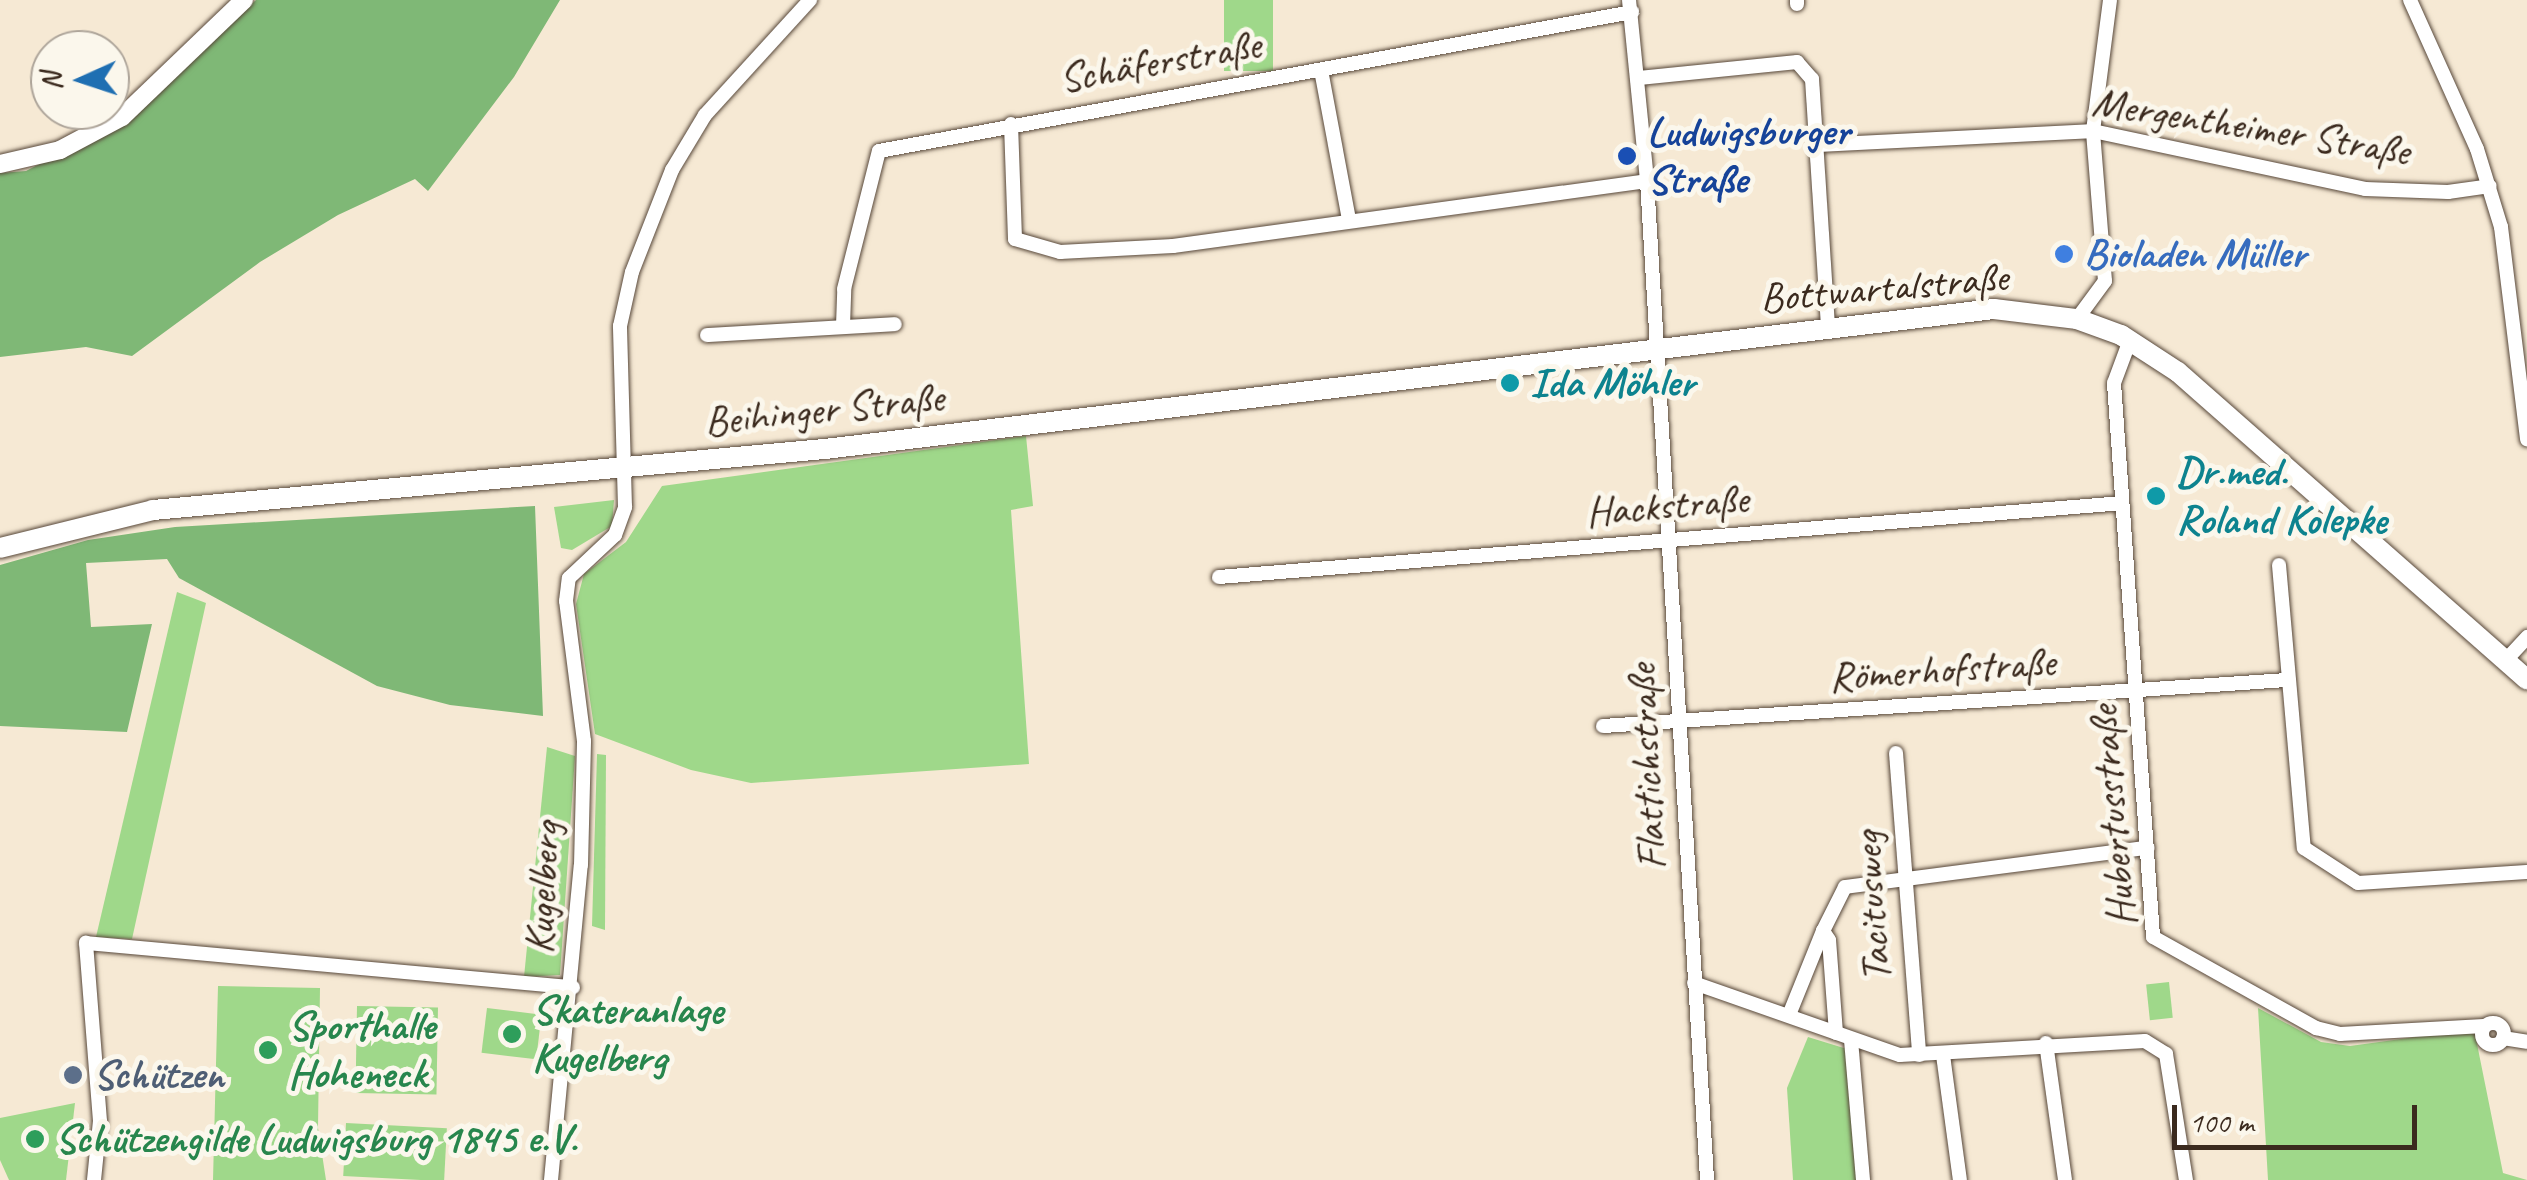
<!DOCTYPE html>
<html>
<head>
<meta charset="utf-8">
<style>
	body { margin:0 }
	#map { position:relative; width:2527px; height:1180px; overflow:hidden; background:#f6e9d4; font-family:Caveat,sans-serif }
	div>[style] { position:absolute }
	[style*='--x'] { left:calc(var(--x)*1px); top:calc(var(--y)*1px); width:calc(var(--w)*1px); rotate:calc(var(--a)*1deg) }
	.green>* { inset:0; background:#9fd88a; transform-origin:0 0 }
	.forest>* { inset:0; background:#7fb876 }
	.roads { filter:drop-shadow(0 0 2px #574739) drop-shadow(0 0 2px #574739) }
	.minor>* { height:14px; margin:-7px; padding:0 7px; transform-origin:7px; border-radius:7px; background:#fff }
	.minor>.ring { margin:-7px; padding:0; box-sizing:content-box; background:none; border:14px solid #fff; border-radius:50% }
	.tertiary>* { height:18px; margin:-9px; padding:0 9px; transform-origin:9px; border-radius:9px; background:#fff }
	.secondary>* { height:20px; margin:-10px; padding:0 10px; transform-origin:10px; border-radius:10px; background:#fff }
	.dots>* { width:28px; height:28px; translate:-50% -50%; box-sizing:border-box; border:5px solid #fbf7ec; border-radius:50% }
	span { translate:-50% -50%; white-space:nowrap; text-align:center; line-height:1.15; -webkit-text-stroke:10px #fbf7ec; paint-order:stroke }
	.street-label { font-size:42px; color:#3b2a1e }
	.transit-label { font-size:42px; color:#164399; font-weight:700 }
	.left { translate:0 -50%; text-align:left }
	.shop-label { font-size:42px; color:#366cbe; font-weight:700 }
	.culture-label { font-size:42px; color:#0d838f; font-weight:700 }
	.leisure-label { font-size:42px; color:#27864d; font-weight:700 }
	.service-label { font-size:42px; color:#4e5e75; font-weight:700 }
	.north { position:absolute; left:30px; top:30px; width:100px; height:100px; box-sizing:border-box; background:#fbf7ec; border:2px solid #aea59a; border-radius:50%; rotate:267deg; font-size:28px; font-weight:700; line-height:40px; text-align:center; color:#3b2a1e }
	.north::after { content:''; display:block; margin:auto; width:35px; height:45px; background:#1f6fb2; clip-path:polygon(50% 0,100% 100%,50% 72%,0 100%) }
	.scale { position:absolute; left:2172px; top:1105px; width:245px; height:45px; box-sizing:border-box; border:5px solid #3b2a1e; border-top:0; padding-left:12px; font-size:30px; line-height:35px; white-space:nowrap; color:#3b2a1e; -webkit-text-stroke:8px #fbf7ec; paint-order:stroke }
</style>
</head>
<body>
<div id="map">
	<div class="green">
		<div style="left:1224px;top:0;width:49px;height:71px"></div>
		<div style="clip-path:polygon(1026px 436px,1033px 506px,1011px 510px,1029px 764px,751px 783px,691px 770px,595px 734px,576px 604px,584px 574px,626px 542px,662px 486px)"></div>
		<div style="clip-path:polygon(614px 500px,612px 526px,572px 550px,561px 548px,554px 507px)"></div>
		<div style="clip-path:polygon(177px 592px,206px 603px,132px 939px,96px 937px)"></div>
		<div style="clip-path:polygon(547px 747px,575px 756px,560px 975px,524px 977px)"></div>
		<div style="clip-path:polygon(597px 754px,606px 755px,605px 930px,592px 926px)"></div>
		<div style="left:2169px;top:982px;width:36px;height:23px;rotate:84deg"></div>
		<div style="clip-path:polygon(218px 986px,320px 988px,318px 1128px,326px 1180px,213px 1180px)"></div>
		<div style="left:357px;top:1006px;width:81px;height:87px;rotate:1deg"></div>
		<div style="left:487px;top:1008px;width:55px;height:45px;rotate:7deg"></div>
		<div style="clip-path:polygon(2258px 1008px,2321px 1042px,2350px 1046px,2474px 1029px,2503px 1173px,2527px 1180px,2268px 1180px)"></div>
		<div style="clip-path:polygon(1808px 1037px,1847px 1049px,1859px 1180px,1793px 1180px,1787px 1088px)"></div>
		<div style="clip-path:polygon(75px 1103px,66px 1180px,9px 1180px,0 1160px,0 1118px)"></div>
		<div style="left:346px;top:1123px;width:101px;height:53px;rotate:3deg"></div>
	</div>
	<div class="forest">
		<div style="clip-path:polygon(256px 0,560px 0,514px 77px,428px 191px,415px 179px,338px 215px,260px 262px,132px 356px,86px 347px,0 357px,0 173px,26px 171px,120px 122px)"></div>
		<div style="clip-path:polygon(535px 506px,543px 716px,450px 705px,377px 686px,179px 578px,167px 559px,86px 563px,91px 627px,152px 624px,127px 732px,0 726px,0 565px,88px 540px,175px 527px)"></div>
	</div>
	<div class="roads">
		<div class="minor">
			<div style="--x:1629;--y:0;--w:182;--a:84.3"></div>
			<div style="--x:1647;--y:181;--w:1001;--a:86.56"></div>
			<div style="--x:1797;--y:0;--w:4;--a:90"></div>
			<div style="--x:2410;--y:0;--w:163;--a:65.8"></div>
			<div style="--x:2477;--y:149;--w:82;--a:72.9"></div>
			<div style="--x:2501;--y:227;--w:214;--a:83"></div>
			<div style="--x:1321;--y:70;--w:153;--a:79.4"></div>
			<div style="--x:1639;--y:78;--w:159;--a:-5.8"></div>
			<div style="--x:1797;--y:62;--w:23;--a:49"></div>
			<div style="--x:1812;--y:79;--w:247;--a:86.3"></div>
			<div style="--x:1011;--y:124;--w:115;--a:88"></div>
			<div style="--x:1015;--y:239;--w:47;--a:16.1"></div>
			<div style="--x:1060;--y:252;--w:113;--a:-3"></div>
			<div style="--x:1173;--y:246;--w:478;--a:-7.8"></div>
			<div style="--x:1820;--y:145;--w:273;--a:-2.9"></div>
			<div style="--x:2093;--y:131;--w:278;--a:12"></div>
			<div style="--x:2365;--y:189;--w:83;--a:2.1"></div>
			<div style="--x:2448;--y:192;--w:42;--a:-8.1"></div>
			<div style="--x:2077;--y:319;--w:47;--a:-53.6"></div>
			<div style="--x:2105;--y:281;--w:150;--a:-94.6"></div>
			<div style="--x:2093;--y:131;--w:132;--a:-82.6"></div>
			<div style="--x:843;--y:326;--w:37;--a:-88"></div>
			<div style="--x:844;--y:289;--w:142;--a:-75.8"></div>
			<div style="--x:879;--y:151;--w:766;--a:-10.46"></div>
			<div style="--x:707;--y:335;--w:188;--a:-3.3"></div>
			<div style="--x:2130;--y:340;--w:46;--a:110.4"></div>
			<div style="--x:2114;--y:383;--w:555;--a:85.97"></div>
			<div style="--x:2153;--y:937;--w:187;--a:29.2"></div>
			<div style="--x:2316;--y:1028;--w:25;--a:14"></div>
			<div style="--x:2340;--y:1034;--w:144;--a:-3.2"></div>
			<div style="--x:2279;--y:565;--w:284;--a:85"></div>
			<div style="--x:2304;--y:848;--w:64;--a:32.9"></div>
			<div style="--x:2358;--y:883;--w:169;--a:-3.7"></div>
			<div style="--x:1219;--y:577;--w:906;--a:-4.68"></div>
			<div style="--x:2505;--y:661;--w:33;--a:-47"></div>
			<div style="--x:1603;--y:726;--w:685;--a:-3.85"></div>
			<div style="--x:1896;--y:753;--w:303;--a:85.6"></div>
			<div style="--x:1694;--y:983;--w:218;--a:19.3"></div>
			<div style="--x:1900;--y:1055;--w:245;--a:-3.3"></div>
			<div style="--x:2145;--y:1041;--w:25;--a:32"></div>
			<div style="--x:2166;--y:1054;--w:128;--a:81"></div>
			<div style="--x:1789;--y:1015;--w:91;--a:-68"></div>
			<div class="ring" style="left:2482px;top:1023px;width:8px;height:8px"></div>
			<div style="--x:1836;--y:1033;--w:93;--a:-94.3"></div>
			<div style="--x:1829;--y:940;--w:11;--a:-124"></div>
			<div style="--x:1823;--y:931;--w:49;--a:-63.4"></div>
			<div style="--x:1845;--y:887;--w:305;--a:-7.4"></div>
			<div style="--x:2503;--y:1038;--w:24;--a:9"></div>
			<div style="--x:1851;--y:1040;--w:141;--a:85.1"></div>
			<div style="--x:2046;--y:1043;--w:138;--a:82.1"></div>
			<div style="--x:1943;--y:1055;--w:126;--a:82.3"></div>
			<div style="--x:94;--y:1180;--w:59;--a:-84.2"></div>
			<div style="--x:100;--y:1121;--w:179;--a:-94.5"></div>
			<div style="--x:86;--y:943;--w:489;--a:5.2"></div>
			<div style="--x:551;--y:1180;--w:316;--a:-84.6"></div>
			<div style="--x:581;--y:865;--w:124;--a:-88.6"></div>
			<div style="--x:584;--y:741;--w:141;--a:-97.3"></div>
			<div style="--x:566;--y:601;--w:23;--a:-83"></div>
			<div style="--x:569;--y:578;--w:63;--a:-43.1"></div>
			<div style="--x:615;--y:535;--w:30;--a:-70"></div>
			<div style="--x:625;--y:507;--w:181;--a:-91.6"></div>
			<div style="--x:620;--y:326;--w:55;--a:-77.5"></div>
			<div style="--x:632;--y:272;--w:110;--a:-68.6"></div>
			<div style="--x:672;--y:170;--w:64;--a:-59"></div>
			<div style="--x:705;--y:115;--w:156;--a:-47.6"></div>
		</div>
		<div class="tertiary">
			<div style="--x:0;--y:164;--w:62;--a:-13.1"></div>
			<div style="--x:60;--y:150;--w:70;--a:-28"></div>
			<div style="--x:122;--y:117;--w:169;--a:-43.8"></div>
		</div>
		<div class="secondary">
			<div style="--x:0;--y:548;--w:158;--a:-13.9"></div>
			<div style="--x:153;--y:510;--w:675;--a:-5.19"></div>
			<div style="--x:825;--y:449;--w:1177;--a:-6.83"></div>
			<div style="--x:1994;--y:309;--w:84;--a:6.9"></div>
			<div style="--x:2077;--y:319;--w:47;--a:20"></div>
			<div style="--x:2121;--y:335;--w:68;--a:33"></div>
			<div style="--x:2178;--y:372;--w:465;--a:41.4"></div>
		</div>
	</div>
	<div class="dots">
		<div style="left:1627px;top:156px;background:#1a4fb4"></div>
		<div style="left:2064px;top:254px;background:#3f7fe0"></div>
		<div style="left:1510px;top:383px;background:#0f9aa8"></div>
		<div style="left:2156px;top:496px;background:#0f9aa8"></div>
		<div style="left:512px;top:1034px;background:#2e9e5b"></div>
		<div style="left:268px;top:1050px;background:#2e9e5b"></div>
		<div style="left:73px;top:1075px;background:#5c6f8a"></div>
		<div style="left:35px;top:1139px;background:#2e9e5b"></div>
	</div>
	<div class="street-label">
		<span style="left:1160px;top:62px;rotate:-10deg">Schäferstraße</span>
		<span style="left:2251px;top:127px;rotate:9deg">Mergentheimer Straße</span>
		<span style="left:1884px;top:288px;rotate:-5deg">Bottwartalstraße</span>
		<span style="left:824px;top:410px;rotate:-6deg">Beihinger Straße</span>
		<span style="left:1667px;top:506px;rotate:-5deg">Hackstraße</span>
		<span style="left:1942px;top:670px;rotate:-4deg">Römerhofstraße</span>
		<span style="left:1647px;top:767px;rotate:-93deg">Flattichstraße</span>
		<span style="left:2113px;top:816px;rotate:-95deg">Hubertusstraße</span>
		<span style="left:543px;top:888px;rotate:-87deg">Kugelberg</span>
		<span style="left:1872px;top:907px;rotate:-94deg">Tacitusweg</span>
	</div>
	<div class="transit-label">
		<span class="left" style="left:1647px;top:156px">Ludwigsburger<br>Straße</span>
	</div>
	<div class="shop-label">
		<span class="left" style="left:2084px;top:254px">Bioladen Müller</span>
	</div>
	<div class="culture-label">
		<span class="left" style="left:1530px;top:383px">Ida Möhler</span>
		<span class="left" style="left:2176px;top:496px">Dr.med.<br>Roland Kolepke</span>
	</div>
	<div class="leisure-label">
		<span class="left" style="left:532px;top:1034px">Skateranlage<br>Kugelberg</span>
		<span class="left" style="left:288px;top:1050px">Sporthalle<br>Hoheneck</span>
		<span class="left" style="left:55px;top:1139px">Schützengilde Ludwigsburg 1845 e.V.</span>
	</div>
	<div class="service-label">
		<span class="left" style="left:93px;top:1075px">Schützen</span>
	</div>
	<div class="north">N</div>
	<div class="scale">100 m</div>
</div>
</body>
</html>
